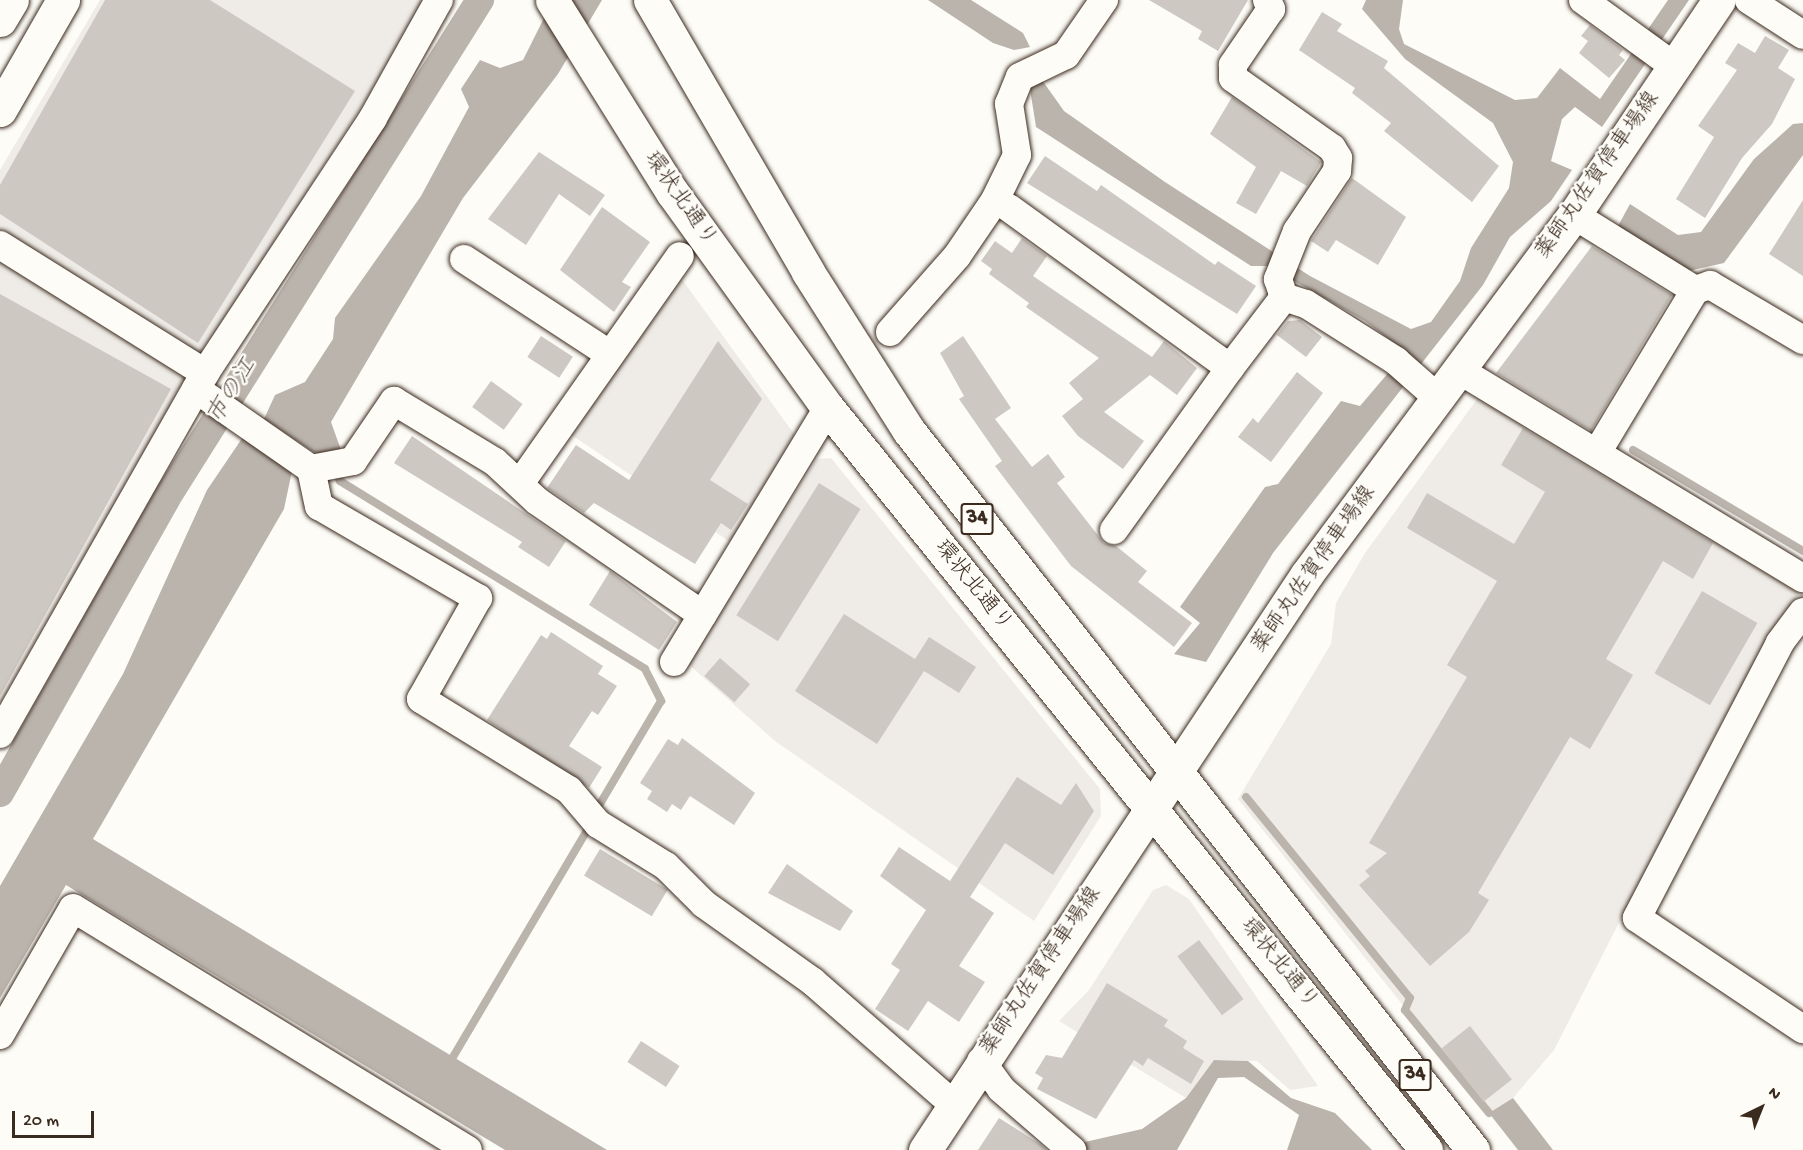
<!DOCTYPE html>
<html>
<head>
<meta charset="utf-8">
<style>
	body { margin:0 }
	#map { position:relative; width:1803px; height:1150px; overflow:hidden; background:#fdfcf7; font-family:"Gochi Hand","Klee One",sans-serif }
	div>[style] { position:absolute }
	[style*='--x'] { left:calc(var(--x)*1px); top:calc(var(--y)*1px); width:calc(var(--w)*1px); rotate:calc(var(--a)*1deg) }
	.built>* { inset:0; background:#efece7 }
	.water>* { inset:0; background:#bbb4ad }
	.stream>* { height:8px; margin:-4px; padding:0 4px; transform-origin:4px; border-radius:4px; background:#bbb4ad }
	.canal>* { height:28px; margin:-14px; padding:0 14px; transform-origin:14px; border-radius:14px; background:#bbb4ad }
	.building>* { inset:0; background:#cdc8c2; transform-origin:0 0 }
	.roads { filter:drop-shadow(0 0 2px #3b2a1e) drop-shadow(0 0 2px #3b2a1e) }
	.street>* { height:28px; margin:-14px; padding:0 14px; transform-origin:14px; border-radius:14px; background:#fdfcf7 }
	.secondary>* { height:33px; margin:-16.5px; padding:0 16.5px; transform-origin:16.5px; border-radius:16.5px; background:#fdfcf7 }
	.highway>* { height:33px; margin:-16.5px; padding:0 16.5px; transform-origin:16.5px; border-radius:16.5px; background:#fdfcf7 }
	span { translate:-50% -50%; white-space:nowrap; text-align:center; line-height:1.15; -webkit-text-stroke:5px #fdfcf7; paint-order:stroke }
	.shield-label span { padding:2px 4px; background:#fdfcf7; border:2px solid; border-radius:4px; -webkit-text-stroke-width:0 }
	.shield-label { font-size:21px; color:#3b2a1e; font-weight:700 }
	.street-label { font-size:22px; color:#3b2a1e }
	.water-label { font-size:24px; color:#615349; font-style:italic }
	.north { position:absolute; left:1731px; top:1078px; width:60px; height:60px; -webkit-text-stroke:4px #fdfcf7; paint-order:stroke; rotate:43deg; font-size:16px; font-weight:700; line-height:24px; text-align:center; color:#3b2a1e }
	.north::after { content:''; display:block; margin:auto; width:21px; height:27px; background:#3b2a1e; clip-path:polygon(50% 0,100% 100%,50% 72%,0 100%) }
	.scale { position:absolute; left:12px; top:1111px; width:82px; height:27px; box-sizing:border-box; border:3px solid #3b2a1e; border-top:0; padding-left:8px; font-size:18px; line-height:21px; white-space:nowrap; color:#3b2a1e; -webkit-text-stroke:4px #fdfcf7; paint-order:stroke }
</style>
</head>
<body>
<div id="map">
	<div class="built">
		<div style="clip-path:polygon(100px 0,423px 0,367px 98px,185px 380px,0 703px,0 170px)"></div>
		<div style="clip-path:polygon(678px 274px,797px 438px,733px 544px,570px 434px)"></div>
		<div style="clip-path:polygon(1483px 391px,1802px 588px,1721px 723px,1554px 1050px,1513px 1098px,1489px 1113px,1238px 799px,1331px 644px,1336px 603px,1365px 553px)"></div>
		<div style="clip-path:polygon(831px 458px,1100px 789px,1101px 816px,1034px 921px,775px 741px,687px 663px,817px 459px)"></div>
		<div style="clip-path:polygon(1166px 885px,1189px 899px,1318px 1086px,1290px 1090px,1257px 1061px,1214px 1060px,1186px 1098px,1059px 1021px,1089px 990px,1153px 890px)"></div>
	</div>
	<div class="water">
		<div style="clip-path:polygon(553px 0,602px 0,558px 74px,463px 198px,331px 422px,341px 450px,322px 455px,312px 451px,264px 419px,275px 395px,305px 382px,333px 339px,335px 318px,421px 196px,469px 107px,461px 89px,480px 60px,500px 68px,523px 60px)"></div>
		<div style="clip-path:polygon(928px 0,971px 0,1023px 33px,1030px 47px,1014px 50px,993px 43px)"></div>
		<div style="clip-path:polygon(1366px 0,1403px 0,1399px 29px,1404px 44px,1515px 100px,1537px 98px,1560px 68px,1600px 99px,1668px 0,1689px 0,1602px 127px,1575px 107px,1562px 119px,1551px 161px,1572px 170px,1551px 201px,1510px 237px,1483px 285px,1273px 553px,1206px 662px,1174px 654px,1200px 623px,1180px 607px,1265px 487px,1278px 484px,1341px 401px,1360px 406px,1406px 352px,1365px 321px,1268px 266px,1251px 266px,1036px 127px,1030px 89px,1042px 80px,1064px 111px,1165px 182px,1310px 276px,1411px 329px,1431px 322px,1460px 281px,1471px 248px,1509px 188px,1513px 162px,1493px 123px,1405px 59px,1362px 9px)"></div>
		<div style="clip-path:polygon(1803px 123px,1803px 155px,1724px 263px,1688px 271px,1618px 226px,1630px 204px,1678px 235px,1701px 232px,1754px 159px,1793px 124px)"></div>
		<div style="clip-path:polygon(243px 437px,292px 471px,284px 509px,93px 839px,607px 1150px,505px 1150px,66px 885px,0 998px,0 886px,123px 674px,207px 490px)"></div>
		<div style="clip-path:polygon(1214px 1060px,1248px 1061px,1291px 1098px,1335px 1113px,1372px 1150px,1287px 1150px,1299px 1115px,1244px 1077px,1218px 1078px,1177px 1150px,1083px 1150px,1076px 1144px,1142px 1129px,1186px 1098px)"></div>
		<div style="clip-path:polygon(1513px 1098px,1553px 1150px,1518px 1150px,1489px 1113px)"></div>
	</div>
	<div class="stream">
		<div style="--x:1633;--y:450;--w:198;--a:30.7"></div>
		<div style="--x:335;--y:470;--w:12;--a:66"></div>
		<div style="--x:340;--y:481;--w:358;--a:31.6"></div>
		<div style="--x:645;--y:669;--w:36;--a:63"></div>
		<div style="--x:661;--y:701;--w:129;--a:120.7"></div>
		<div style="--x:1246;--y:797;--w:259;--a:50.8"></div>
		<div style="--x:1410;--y:998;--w:13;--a:113"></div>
		<div style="--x:1405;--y:1010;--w:133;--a:50.8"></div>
		<div style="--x:453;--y:1057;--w:271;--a:-59.4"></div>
	</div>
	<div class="canal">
		<div style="--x:0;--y:793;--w:338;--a:-60.5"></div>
		<div style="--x:166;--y:499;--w:590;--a:-57.82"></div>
	</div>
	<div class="building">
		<div style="clip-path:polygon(105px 0,210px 0,355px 91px,198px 343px,0 214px,0 185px)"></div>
		<div style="clip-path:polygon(1149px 0,1248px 0,1218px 51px,1198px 39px,1202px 31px)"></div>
		<div style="clip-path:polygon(1322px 12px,1342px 24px,1337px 31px,1388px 61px,1384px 68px,1499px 166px,1472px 202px,1384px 131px,1391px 123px,1352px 93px,1355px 88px,1299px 50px)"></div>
		<div style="clip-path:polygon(1590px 25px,1623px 50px,1619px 55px,1625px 60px,1609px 78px,1579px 53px,1588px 41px,1581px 36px)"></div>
		<div style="clip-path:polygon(1765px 36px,1789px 50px,1778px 68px,1795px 79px,1772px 124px,1742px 158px,1705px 218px,1676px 199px,1714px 137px,1698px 126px,1737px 70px,1725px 63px,1738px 43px,1755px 53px)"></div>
		<div style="clip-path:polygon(1232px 97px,1321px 162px,1307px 186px,1281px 171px,1256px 214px,1236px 203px,1256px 167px,1210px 134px)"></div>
		<div style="clip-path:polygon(539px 152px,605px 195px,590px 216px,559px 194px,526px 245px,488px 219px)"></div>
		<div style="clip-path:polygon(1045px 156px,1097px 191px,1101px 185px,1215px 265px,1218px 261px,1256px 286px,1237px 314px,1027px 183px)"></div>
		<div style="clip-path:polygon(1352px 178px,1406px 217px,1378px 265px,1336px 240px,1328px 252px,1311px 241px)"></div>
		<div style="clip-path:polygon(1803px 200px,1803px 276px,1769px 254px)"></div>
		<div style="clip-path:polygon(602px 207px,650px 242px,622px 282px,631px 287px,614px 312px,560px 270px)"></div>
		<div style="clip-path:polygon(1022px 238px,1047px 256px,1033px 276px,1152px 357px,1164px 341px,1197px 368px,1177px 395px,1150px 375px,1104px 412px,1144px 441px,1123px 469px,1078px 436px,1062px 416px,1083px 399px,1069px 383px,1099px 358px,1026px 307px,1029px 303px,989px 274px,992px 269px,981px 261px,995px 241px,1012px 253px)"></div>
		<div style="clip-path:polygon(1592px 246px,1672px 295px,1591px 431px,1496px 373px)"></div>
		<div style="clip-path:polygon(0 294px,171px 389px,0 696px)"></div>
		<div style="clip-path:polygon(1300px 320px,1322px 337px,1306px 357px,1277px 335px,1288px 321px)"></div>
		<div style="left:541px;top:336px;width:38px;height:25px;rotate:33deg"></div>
		<div style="clip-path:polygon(963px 336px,1011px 408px,995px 419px,1032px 467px,1048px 454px,1065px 477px,1057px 483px,1104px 543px,1116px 546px,1147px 571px,1138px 582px,1192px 623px,1174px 647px,1071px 566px,995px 466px,1002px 461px,959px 399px,964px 396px,940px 353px)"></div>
		<div style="clip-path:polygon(718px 341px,762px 399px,710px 480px,748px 504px,731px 530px,721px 523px,695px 564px,594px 503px,584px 513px,547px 488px,576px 445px,629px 480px)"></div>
		<div style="clip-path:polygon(1297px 372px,1323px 393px,1271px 462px,1238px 437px,1253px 418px,1258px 423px)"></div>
		<div style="left:491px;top:381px;width:39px;height:32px;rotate:36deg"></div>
		<div style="clip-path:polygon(1523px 428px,1713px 543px,1693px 579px,1663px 561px,1606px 659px,1633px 675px,1590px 749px,1570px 737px,1478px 893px,1489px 900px,1469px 932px,1430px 966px,1359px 885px,1370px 876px,1365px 871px,1387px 853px,1369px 843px,1467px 677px,1447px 665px,1497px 581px,1407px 528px,1427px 493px,1514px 544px,1545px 492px,1501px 465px)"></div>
		<div style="clip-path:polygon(412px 436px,566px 541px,549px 567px,518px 547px,522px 542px,394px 463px)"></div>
		<div style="left:819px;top:483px;width:49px;height:156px;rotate:32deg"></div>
		<div style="clip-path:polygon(610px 571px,677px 622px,659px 650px,589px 605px)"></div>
		<div style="left:1702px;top:591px;width:64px;height:95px;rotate:30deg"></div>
		<div style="clip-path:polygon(844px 614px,915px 659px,929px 637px,976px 667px,959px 693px,924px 671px,877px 744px,795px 691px)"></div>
		<div style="clip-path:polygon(551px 632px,603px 666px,598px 674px,617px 686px,598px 715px,592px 711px,569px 746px,602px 767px,589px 788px,487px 720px,541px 635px,547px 639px)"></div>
		<div style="left:720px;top:658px;width:40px;height:24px;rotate:41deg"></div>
		<div style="clip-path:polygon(682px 738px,755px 793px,734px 825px,690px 796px,681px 810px,672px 804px,667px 812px,647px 799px,652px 791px,640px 783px,668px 739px,678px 745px)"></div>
		<div style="clip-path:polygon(1017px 777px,1061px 805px,1076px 783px,1094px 811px,1053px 875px,1005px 843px,970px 897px,994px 913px,959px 966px,985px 982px,959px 1022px,928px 1001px,908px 1031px,875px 1009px,900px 970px,891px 964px,926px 910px,880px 876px,899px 847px,950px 881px)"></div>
		<div style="left:600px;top:849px;width:79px;height:31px;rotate:31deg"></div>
		<div style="clip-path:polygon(787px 864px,853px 911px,840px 931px,768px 893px)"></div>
		<div style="left:1199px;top:940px;width:74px;height:27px;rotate:53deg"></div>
		<div style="clip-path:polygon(1107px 983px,1168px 1020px,1164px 1026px,1187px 1041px,1183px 1048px,1204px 1061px,1191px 1084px,1148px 1058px,1143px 1066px,1134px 1060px,1096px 1119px,1037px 1089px,1043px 1078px,1035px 1073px,1046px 1055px,1062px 1058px)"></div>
		<div style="left:1470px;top:1026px;width:68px;height:36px;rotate:52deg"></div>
		<div style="left:641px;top:1041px;width:46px;height:25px;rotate:33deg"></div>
		<div style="clip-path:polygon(999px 1118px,1040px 1144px,1047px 1150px,978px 1150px)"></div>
	</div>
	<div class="roads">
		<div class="street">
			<div style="--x:1267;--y:0;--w:10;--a:66"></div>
			<div style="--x:1271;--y:9;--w:68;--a:124.2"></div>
			<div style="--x:1233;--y:65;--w:13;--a:90"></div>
			<div style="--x:1233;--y:78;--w:121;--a:35.3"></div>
			<div style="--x:1332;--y:148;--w:12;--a:59"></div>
			<div style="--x:1338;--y:158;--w:13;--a:94"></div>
			<div style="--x:1337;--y:171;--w:72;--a:123.7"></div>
			<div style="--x:1297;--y:231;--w:52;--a:111.6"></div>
			<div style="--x:1278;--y:279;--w:19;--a:72"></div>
			<div style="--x:1583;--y:0;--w:112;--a:36"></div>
			<div style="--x:1749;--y:0;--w:64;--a:32.9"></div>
			<div style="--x:1009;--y:208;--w:273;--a:35.9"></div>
			<div style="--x:1230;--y:368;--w:89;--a:-52.7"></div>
			<div style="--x:1284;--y:297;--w:23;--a:18"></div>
			<div style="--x:1306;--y:304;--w:107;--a:32.3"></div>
			<div style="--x:1396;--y:361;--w:56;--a:41.4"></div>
			<div style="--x:1574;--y:215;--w:142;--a:31.8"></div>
			<div style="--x:1695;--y:290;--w:16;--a:-18"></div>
			<div style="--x:1710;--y:285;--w:108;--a:30.6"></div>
			<div style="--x:0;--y:245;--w:242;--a:32"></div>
			<div style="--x:464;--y:259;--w:173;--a:33.2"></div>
			<div style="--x:890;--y:332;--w:101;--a:-48.6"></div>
			<div style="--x:957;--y:256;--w:68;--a:-55.8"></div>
			<div style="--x:995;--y:200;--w:50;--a:-63.9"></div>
			<div style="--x:1017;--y:155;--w:52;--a:-98.9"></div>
			<div style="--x:1009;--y:104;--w:29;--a:-68"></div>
			<div style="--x:1020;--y:77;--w:51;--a:-25.6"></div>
			<div style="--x:1066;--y:55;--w:67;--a:-55.4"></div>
			<div style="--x:1459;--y:370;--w:402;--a:31.2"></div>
			<div style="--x:196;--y:389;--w:140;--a:34.8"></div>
			<div style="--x:311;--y:469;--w:38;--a:78"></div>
			<div style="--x:319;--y:506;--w:184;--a:30.1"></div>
			<div style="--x:478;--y:598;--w:116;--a:119.4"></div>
			<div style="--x:421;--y:699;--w:174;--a:31.6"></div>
			<div style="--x:569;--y:790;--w:45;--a:49.5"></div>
			<div style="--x:598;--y:824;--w:80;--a:31.7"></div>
			<div style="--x:666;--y:866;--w:54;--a:45"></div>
			<div style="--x:704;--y:904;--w:133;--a:35.5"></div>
			<div style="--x:812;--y:981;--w:186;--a:41.1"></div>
			<div style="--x:1598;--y:451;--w:188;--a:-58.9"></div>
			<div style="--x:311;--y:469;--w:43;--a:-10.8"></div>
			<div style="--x:353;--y:461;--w:73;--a:-55.7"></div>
			<div style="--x:394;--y:401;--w:118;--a:31.1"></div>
			<div style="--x:495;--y:462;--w:57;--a:42.9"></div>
			<div style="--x:537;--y:501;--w:201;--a:34.5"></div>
			<div style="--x:521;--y:482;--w:276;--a:-54.9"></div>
			<div style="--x:1114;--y:530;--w:199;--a:-54.4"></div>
			<div style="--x:1803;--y:612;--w:39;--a:127"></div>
			<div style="--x:1780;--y:643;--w:310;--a:117.5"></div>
			<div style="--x:1637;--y:918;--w:200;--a:33.8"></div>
			<div style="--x:674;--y:662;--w:297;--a:-58.8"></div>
			<div style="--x:0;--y:734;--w:415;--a:-60.4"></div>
			<div style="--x:205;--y:373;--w:305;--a:-56.6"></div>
			<div style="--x:373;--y:118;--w:135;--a:-60.8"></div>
			<div style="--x:0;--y:1035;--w:146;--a:-60.1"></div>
			<div style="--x:73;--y:908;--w:463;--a:31.5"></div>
			<div style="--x:981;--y:1061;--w:34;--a:54"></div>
			<div style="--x:1001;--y:1089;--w:94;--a:40.7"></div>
		</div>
		<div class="secondary">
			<div style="--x:0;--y:20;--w:23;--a:-59"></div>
			<div style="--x:0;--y:110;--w:127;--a:-60.2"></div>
			<div style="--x:925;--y:1150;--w:691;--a:-56.45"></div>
			<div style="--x:1307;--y:574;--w:447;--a:-53.4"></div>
			<div style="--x:1574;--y:215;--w:259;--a:-56"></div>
		</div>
		<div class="highway">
			<div style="--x:552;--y:0;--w:226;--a:58"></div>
			<div style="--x:672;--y:192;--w:266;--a:54.2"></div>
			<div style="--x:828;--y:408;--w:953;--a:51.13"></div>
			<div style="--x:650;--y:0;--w:315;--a:59.8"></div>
			<div style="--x:808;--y:272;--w:188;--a:57.6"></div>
			<div style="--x:909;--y:431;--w:914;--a:51.89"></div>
		</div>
	</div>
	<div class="shield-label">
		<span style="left:977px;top:519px">34</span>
		<span style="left:1415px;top:1075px">34</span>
	</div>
	<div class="street-label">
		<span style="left:1599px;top:176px;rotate:-55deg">薬師丸佐賀停車場線</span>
		<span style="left:679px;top:200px;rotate:55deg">環状北通り</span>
		<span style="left:1315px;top:570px;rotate:-55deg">薬師丸佐賀停車場線</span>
		<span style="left:972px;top:587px;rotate:51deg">環状北通り</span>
		<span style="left:1278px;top:965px;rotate:51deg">環状北通り</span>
		<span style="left:1042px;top:972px;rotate:-56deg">薬師丸佐賀停車場線</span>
	</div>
	<div class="water-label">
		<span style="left:233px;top:392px;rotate:-58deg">市の江</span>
	</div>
	<div class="north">N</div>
	<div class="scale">20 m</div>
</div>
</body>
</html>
